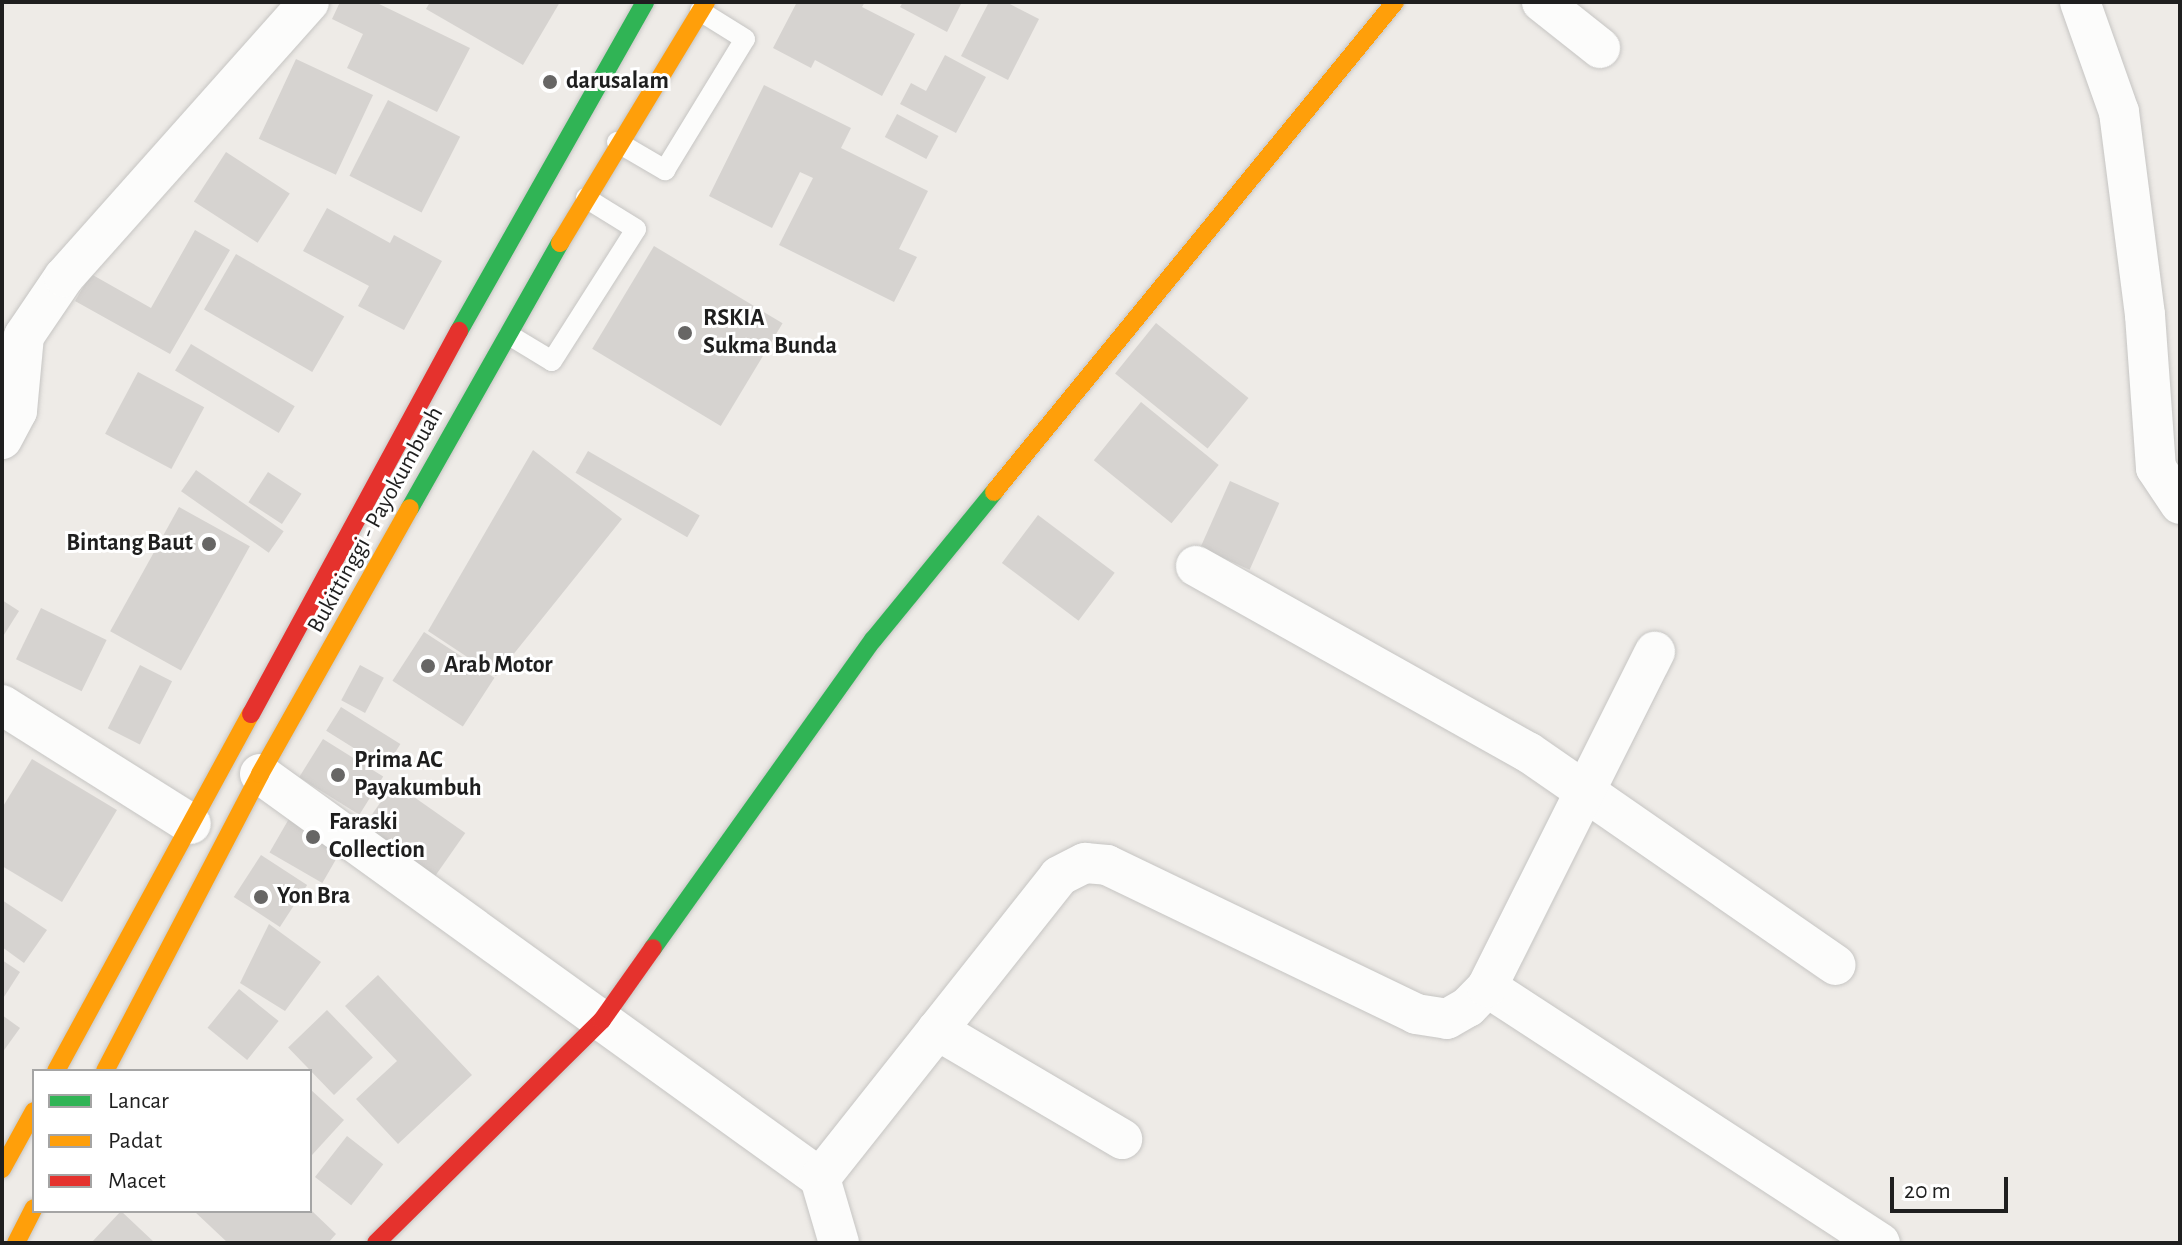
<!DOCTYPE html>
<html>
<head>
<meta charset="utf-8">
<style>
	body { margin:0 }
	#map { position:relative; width:2182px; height:1245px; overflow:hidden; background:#eeebe7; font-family:"Alegreya Sans",sans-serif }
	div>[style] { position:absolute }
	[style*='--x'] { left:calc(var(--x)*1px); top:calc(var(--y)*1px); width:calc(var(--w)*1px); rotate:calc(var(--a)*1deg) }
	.building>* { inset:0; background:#d6d3d0; transform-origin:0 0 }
	.roads { filter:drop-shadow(0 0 2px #c6c5c3) drop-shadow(0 0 2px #c6c5c3) }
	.lane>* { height:20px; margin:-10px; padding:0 10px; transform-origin:10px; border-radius:10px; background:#fcfcfb }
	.street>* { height:40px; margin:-20px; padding:0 20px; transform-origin:20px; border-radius:20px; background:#fcfcfb }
	.fast>* { height:18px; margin:-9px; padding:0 9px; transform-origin:9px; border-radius:9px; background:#30b455 }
	.slow>* { height:18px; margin:-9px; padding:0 9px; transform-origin:9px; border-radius:9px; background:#ff9f0a }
	.jam>* { height:18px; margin:-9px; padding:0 9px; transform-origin:9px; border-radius:9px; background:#e5322d }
	.dots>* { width:22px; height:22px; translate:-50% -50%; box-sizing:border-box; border:4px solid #fff; border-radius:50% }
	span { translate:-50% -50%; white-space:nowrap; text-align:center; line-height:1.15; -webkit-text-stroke:6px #fff; paint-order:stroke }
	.poi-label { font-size:24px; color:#1f1f1f; font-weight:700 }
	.left { translate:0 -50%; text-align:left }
	.right { translate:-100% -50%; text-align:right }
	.street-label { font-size:24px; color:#1f1f1f }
	.frame { position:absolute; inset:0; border:4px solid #1f1f1f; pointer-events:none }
	.legend { position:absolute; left:32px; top:1069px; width:280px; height:144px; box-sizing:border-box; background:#fff; border:2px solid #a5a5a5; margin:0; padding:10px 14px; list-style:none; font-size:24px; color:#1f1f1f }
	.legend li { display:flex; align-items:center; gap:16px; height:40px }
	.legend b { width:40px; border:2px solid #a5a5a5 }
	.scale { position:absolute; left:1890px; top:1177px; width:118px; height:36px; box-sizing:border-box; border:4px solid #1f1f1f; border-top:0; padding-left:10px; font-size:24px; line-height:28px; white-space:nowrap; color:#1f1f1f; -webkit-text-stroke:6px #fff; paint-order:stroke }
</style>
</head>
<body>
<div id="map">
	<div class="building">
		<div style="clip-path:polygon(340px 2px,375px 2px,470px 48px,437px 112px,347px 68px,363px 34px,332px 19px)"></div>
		<div style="clip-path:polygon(430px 2px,560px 2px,523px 65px,426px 9px)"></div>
		<div style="clip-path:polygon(797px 2px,865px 2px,862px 7px,915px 34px,882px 96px,815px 60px,811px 68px,773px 48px)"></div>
		<div style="clip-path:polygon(903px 2px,962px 2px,947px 32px,900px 7px)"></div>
		<div style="clip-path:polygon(989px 2px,1006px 2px,1039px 19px,1008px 80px,961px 56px)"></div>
		<div style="clip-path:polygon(945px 55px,986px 77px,956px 133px,900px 104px,911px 83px,926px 91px)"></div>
		<div style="left:296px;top:59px;width:85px;height:88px;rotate:25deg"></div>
		<div style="clip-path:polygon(764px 85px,851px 128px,841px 148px,928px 191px,899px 249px,917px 257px,894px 302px,779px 245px,813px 178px,800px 172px,772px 228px,709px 196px)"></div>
		<div style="left:388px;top:100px;width:81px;height:85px;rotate:27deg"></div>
		<div style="left:897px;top:114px;width:47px;height:26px;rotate:28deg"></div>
		<div style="left:226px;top:152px;width:76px;height:59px;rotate:33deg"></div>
		<div style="clip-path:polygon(327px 208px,390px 243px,394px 235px,442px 261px,404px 330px,358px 306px,369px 286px,303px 251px)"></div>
		<div style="clip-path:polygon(195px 230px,230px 250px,170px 354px,75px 301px,91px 274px,151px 308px)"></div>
		<div style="left:654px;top:246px;width:150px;height:120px;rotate:31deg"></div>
		<div style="left:236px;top:254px;width:125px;height:64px;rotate:30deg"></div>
		<div style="left:1156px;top:323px;width:119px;height:65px;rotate:39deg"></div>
		<div style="left:191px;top:344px;width:121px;height:31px;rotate:31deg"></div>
		<div style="left:138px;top:372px;width:75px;height:70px;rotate:28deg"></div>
		<div style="left:1141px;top:402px;width:100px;height:75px;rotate:39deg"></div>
		<div style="clip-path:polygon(533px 450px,622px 519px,496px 676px,428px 631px)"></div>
		<div style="left:588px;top:451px;width:129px;height:25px;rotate:30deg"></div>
		<div style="left:196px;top:470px;width:107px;height:26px;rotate:35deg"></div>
		<div style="left:268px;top:472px;width:40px;height:36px;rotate:33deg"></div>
		<div style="left:1230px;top:481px;width:54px;height:73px;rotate:24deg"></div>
		<div style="left:179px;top:507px;width:81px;height:142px;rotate:29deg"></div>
		<div style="left:1038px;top:515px;width:96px;height:60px;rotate:37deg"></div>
		<div style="clip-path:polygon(2px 600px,19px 611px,2px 638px)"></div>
		<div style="left:41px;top:608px;width:73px;height:57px;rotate:26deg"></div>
		<div style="left:424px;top:632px;width:84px;height:58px;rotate:33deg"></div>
		<div style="left:140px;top:665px;width:36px;height:71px;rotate:27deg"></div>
		<div style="left:360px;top:665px;width:27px;height:40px;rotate:28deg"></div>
		<div style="left:341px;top:707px;width:70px;height:28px;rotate:32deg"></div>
		<div style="left:323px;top:739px;width:71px;height:45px;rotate:32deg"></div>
		<div style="clip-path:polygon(32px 759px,117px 810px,62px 902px,2px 866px,2px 808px)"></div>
		<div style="left:394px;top:783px;width:87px;height:54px;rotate:35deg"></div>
		<div style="left:294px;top:810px;width:61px;height:49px;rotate:30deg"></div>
		<div style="left:261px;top:855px;width:55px;height:50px;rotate:33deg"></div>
		<div style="clip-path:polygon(2px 900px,47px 930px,24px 963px,2px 947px)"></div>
		<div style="clip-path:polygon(269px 924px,321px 962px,285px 1011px,240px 983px)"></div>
		<div style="clip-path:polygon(2px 960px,20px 972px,2px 1000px)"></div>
		<div style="clip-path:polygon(378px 975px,472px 1075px,398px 1144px,356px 1099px,397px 1061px,345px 1006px)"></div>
		<div style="left:239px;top:989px;width:51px;height:50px;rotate:39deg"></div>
		<div style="left:327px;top:1010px;width:66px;height:54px;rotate:46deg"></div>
		<div style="clip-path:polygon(2px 1015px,20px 1028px,2px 1053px)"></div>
		<div style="clip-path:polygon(310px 1089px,344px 1120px,312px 1155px,310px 1153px)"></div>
		<div style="left:347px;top:1136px;width:46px;height:52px;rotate:38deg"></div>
		<div style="clip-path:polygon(121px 1211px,155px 1243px,91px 1243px)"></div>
		<div style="clip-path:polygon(194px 1211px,312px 1211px,336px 1234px,328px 1243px,228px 1243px)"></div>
	</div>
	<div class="roads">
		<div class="lane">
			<div style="--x:617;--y:142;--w:56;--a:30.3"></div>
			<div style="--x:665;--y:170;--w:153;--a:-58.6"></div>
			<div style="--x:745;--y:39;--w:53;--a:-148.1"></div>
			<div style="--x:509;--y:335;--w:50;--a:31.2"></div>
			<div style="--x:552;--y:361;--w:156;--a:-57.5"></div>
			<div style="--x:636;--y:229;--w:59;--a:-148.2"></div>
		</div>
		<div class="street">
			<div style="--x:1542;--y:2;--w:74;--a:38.4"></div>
			<div style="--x:2080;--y:2;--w:117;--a:70.5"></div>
			<div style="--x:2119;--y:112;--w:205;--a:82.7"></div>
			<div style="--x:2145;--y:315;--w:153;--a:85.9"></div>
			<div style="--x:2156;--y:468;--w:43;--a:56.3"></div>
			<div style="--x:2;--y:439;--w:32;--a:-62"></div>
			<div style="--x:17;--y:411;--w:75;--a:-84.7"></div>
			<div style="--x:24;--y:336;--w:71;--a:-55.9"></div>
			<div style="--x:64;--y:277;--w:368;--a:-48.3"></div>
			<div style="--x:1196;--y:566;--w:381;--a:29.3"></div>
			<div style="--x:1528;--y:752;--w:374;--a:34.7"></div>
			<div style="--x:2;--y:705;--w:223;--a:32.2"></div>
			<div style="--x:260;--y:774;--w:691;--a:35.81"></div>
			<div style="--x:820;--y:1178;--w:68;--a:73.7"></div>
			<div style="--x:1487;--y:987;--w:469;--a:33.1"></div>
			<div style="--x:937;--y:1030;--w:215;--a:30.5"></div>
			<div style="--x:820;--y:1178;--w:385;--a:-51.6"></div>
			<div style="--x:1059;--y:876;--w:29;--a:-27"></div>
			<div style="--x:1085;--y:863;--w:22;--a:5"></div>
			<div style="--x:1107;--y:865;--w:343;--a:25.7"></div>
			<div style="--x:1416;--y:1014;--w:31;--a:9"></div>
			<div style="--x:1447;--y:1019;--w:24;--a:-30"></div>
			<div style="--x:1468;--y:1007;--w:28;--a:-46"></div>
			<div style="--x:1487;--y:987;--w:375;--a:-63.4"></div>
		</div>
		<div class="fast">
			<div style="--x:459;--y:331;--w:378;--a:-60.5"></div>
			<div style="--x:410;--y:508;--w:305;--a:-60.5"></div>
			<div style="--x:653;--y:948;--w:379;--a:-54.5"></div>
			<div style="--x:873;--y:640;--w:191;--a:-50.7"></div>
		</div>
		<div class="slow">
			<div style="--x:560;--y:243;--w:282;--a:-58.8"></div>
			<div style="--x:994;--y:492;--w:633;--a:-50.7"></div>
			<div style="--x:56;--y:1071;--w:407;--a:-61.4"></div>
			<div style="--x:105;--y:1071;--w:335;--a:-62.4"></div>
			<div style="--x:260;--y:774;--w:305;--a:-60.6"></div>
			<div style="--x:2;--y:1169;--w:66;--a:-61.1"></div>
			<div style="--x:16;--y:1243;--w:39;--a:-63"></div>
		</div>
		<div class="jam">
			<div style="--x:251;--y:714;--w:436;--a:-61.5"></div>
			<div style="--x:376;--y:1243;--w:317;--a:-44.6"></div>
			<div style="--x:602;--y:1020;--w:88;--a:-54.7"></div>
		</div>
	</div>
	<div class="dots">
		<div style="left:550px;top:82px;background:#676665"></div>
		<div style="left:685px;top:333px;background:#676665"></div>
		<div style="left:209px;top:544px;background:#676665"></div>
		<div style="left:428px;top:666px;background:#676665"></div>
		<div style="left:338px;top:775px;background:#676665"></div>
		<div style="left:313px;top:837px;background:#676665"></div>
		<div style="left:261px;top:897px;background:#676665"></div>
	</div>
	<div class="poi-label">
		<span class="left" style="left:566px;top:82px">darusalam</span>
		<span class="left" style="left:703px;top:333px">RSKIA<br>Sukma Bunda</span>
		<span class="right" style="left:193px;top:544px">Bintang Baut</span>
		<span class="left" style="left:444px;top:666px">Arab Motor</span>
		<span class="left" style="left:354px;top:775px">Prima AC<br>Payakumbuh</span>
		<span class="left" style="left:329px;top:837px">Faraski<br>Collection</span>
		<span class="left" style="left:277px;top:897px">Yon Bra</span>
	</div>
	<div class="street-label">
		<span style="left:376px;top:520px;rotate:-61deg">Bukittinggi - Payokumbuah</span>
	</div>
	<div class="frame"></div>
	<ul class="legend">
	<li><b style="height:10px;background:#30b455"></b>Lancar</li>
	<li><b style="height:10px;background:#ff9f0a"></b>Padat</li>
	<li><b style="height:10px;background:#e5322d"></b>Macet</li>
	</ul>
	<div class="scale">20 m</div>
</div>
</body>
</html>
